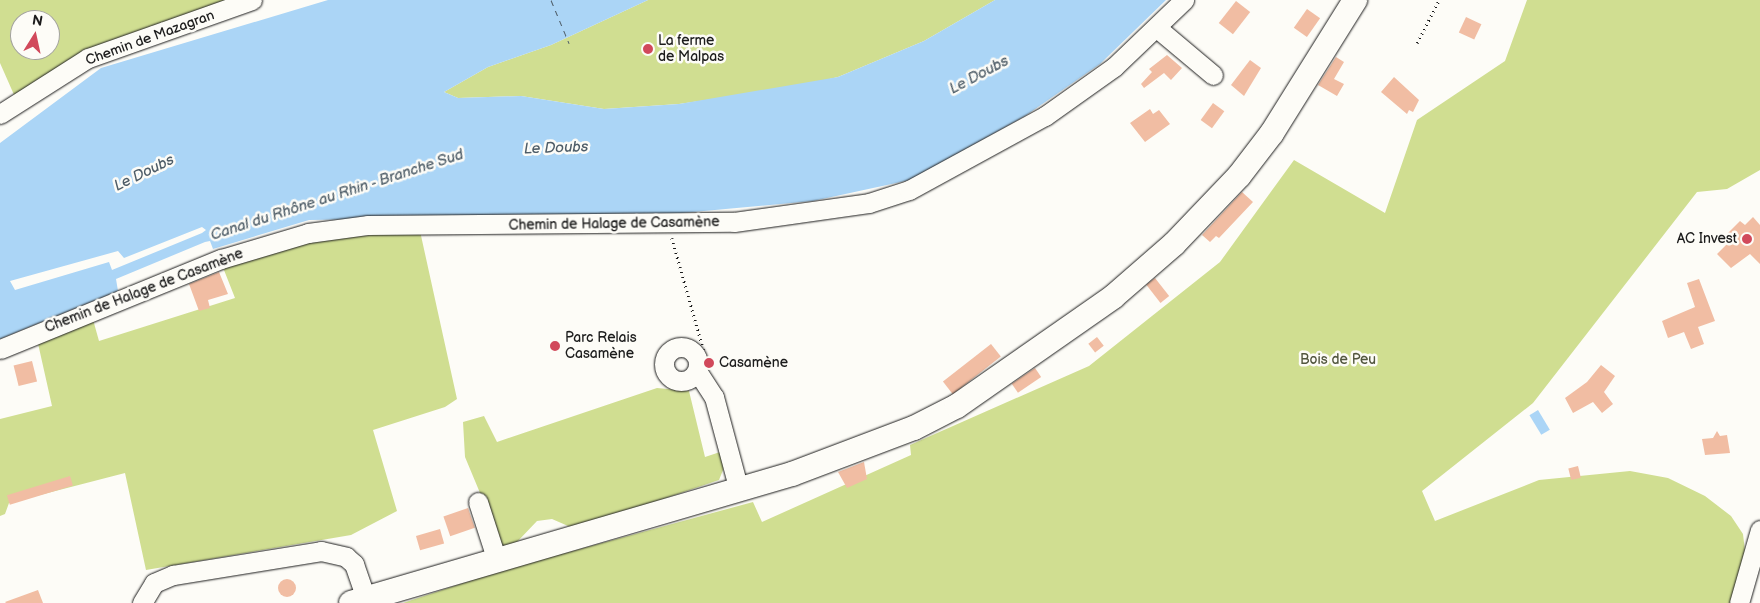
<!DOCTYPE html>
<html>
<head>
<meta charset="utf-8">
<style>
	body { margin:0 }
	#map { position:relative; width:1760px; height:603px; overflow:hidden; background:#fdfcf7; font-family:"Balsamiq Sans",sans-serif }
	div>[style] { position:absolute }
	[style*='--x'] { left:calc(var(--x)*1px); top:calc(var(--y)*1px); width:calc(var(--w)*1px); rotate:calc(var(--a)*1deg) }
	.green>* { inset:0; background:#d0de91 }
	.water>* { inset:0; background:#abd5f6; transform-origin:0 0 }
	.ferry>* { height:1px; margin-top:-0.5px; transform-origin:0; background:repeating-linear-gradient(90deg,#4e5d68 0 6px,transparent 0 11px) }
	.building>* { inset:0; background:#f1bda3; transform-origin:0 0 }
	.round { border-radius:50% }
	.path>* { height:2.5px; margin-top:-1.25px; transform-origin:0; background:repeating-linear-gradient(90deg,#1c1c1c 0 1px,transparent 0 5px) }
	.roads { filter:drop-shadow(0 0 1px #1c1c1c) drop-shadow(0 0 1px #1c1c1c) }
	.minor>* { height:19px; margin:-9.5px; padding:0 9.5px; transform-origin:9.5px; border-radius:9.5px; background:#fdfcf7 }
	.minor>.ring { margin:-9.5px; padding:0; box-sizing:content-box; background:none; border:19px solid #fdfcf7; border-radius:50% }
	.major>* { height:24px; margin:-12px; padding:0 12px; transform-origin:12px; border-radius:12px; background:#fdfcf7 }
	.dots>* { width:14px; height:14px; translate:-50% -50%; box-sizing:border-box; border:2px solid #fdfcf7; border-radius:50% }
	span { translate:-50% -50%; white-space:nowrap; text-align:center; line-height:1.15; -webkit-text-stroke:5px #fdfcf7; paint-order:stroke }
	.street-label { font-size:14px; color:#1c1c1c }
	.poi-label { font-size:14px; color:#1c1c1c }
	.left { translate:0 -50%; text-align:left }
	.right { translate:-100% -50%; text-align:right }
	.park-label { font-size:14px; color:#52563f }
	.water-label { font-size:15px; color:#4e5d68; font-style:italic }
	.north { position:absolute; left:10px; top:10px; width:50px; height:50px; box-sizing:border-box; background:#fdfcf7; border:1px solid #a3a29f; border-radius:50%; rotate:10deg; font-size:14px; font-weight:700; line-height:20px; text-align:center; color:#1c1c1c }
	.north::after { content:''; display:block; margin:auto; width:18px; height:22px; background:#d1495b; clip-path:polygon(50% 0,100% 100%,50% 72%,0 100%) }
</style>
</head>
<body>
<div id="map">
	<div class="green">
		<div style="clip-path:polygon(evenodd,0 0,228px 0,15px 97px,0 63px,0 0,20px 20px,50px 20px,50px 50px,20px 50px,20px 20px)"></div>
		<div style="clip-path:polygon(648px 0,995px 0,924px 41px,838px 77px,796px 87px,679px 104px,604px 109px,521px 96px,458px 98px,444px 92px,488px 67px,551px 45px)"></div>
		<div style="clip-path:polygon(1527px 0,1760px 0,1760px 170px,1727px 189px,1697px 192px,1533px 403px,1422px 491px,1435px 521px,1539px 480px,1630px 471px,1668px 478px,1705px 496px,1731px 516px,1743px 534px,1745px 551px,1733px 603px,403px 603px,499px 571px,753px 502px,762px 522px,911px 455px,910px 445px,1089px 366px,1220px 262px,1294px 160px,1385px 213px,1417px 120px,1505px 61px)"></div>
		<div style="clip-path:polygon(420px 231px,457px 399px,445px 407px,373px 430px,397px 511px,351px 535px,146px 570px,125px 473px,9px 503px,5px 514px,0 516px,0 419px,52px 406px,37px 339px,92px 316px,99px 341px,235px 298px,222px 265px,302px 241px)"></div>
		<div style="clip-path:polygon(657px 388px,689px 391px,705px 457px,723px 451px,725px 465px,719px 480px,575px 529px,552px 519px,537px 521px,517px 542px,503px 548px,465px 457px,463px 422px,484px 416px,497px 442px)"></div>
	</div>
	<div class="water">
		<div style="clip-path:polygon(evenodd,328px 0,648px 0,551px 45px,488px 67px,444px 92px,458px 98px,521px 96px,604px 109px,679px 104px,838px 77px,924px 41px,995px 0,1166px 0,1100px 64px,1025px 116px,910px 180px,813px 201px,671px 214px,309px 220px,213px 249px,210px 241px,205px 242px,116px 279px,118px 291px,0 339px,0 143px,101px 68px,328px 0,202px 227px,206px 230px,202px 233px,112px 270px,109px 262px,15px 290px,10px 281px,118px 251px,124px 258px,202px 227px)"></div>
		<div style="left:1538px;top:410px;width:23px;height:10px;rotate:59deg"></div>
	</div>
	<div class="ferry">
		<div style="--x:551;--y:0;--w:47;--a:67.3"></div>
	</div>
	<div class="building">
		<div style="left:1236px;top:1px;width:18px;height:28px;rotate:38deg"></div>
		<div style="left:1307px;top:9px;width:16px;height:23px;rotate:35deg"></div>
		<div style="left:1466px;top:17px;width:17px;height:17px;rotate:25deg"></div>
		<div style="clip-path:polygon(1167px 55px,1182px 68px,1171px 80px,1164px 73px,1144px 88px,1141px 84px,1152px 72px,1149px 69px)"></div>
		<div style="clip-path:polygon(1336px 57px,1344px 62px,1334px 79px,1344px 84px,1337px 96px,1318px 85px)"></div>
		<div style="clip-path:polygon(1250px 60px,1261px 68px,1244px 96px,1231px 85px)"></div>
		<div style="clip-path:polygon(1394px 77px,1419px 100px,1413px 112px,1409px 110px,1407px 114px,1381px 92px)"></div>
		<div style="left:1213px;top:103px;width:14px;height:21px;rotate:36deg"></div>
		<div style="clip-path:polygon(1150px 109px,1153px 114px,1159px 110px,1170px 124px,1145px 142px,1130px 123px)"></div>
		<div style="clip-path:polygon(1242px 192px,1253px 202px,1219px 238px,1216px 236px,1210px 242px,1202px 235px)"></div>
		<div style="clip-path:polygon(1753px 217px,1760px 225px,1760px 264px,1750px 254px,1731px 268px,1717px 254px,1728px 243px,1723px 238px,1740px 221px,1745px 225px)"></div>
		<div style="clip-path:polygon(219px 272px,228px 294px,208px 300px,210px 308px,199px 311px,189px 284px)"></div>
		<div style="left:1155px;top:278px;width:23px;height:11px;rotate:52deg"></div>
		<div style="clip-path:polygon(1699px 279px,1715px 321px,1698px 327px,1704px 344px,1691px 349px,1684px 332px,1668px 338px,1662px 321px,1695px 307px,1687px 283px)"></div>
		<div style="left:1097px;top:337px;width:11px;height:11px;rotate:52deg"></div>
		<div style="left:991px;top:344px;width:16px;height:61px;rotate:52deg"></div>
		<div style="left:32px;top:361px;width:21px;height:19px;rotate:76deg"></div>
		<div style="clip-path:polygon(1601px 365px,1615px 376px,1604px 392px,1613px 404px,1602px 413px,1593px 402px,1573px 413px,1565px 398px,1587px 382px)"></div>
		<div style="left:1035px;top:368px;width:11px;height:28px;rotate:56deg"></div>
		<div style="clip-path:polygon(1717px 431px,1720px 436px,1727px 435px,1730px 453px,1705px 455px,1702px 439px,1713px 438px)"></div>
		<div style="clip-path:polygon(864px 462px,867px 479px,847px 488px,838px 472px)"></div>
		<div style="left:1578px;top:466px;width:12px;height:10px;rotate:76deg"></div>
		<div style="left:70px;top:476px;width:10px;height:66px;rotate:73deg"></div>
		<div style="left:468px;top:508px;width:21px;height:26px;rotate:71deg"></div>
		<div style="left:440px;top:529px;width:15px;height:25px;rotate:74deg"></div>
		<div class="round" style="left:278px;top:579px;width:18px;height:18px"></div>
		<div style="clip-path:polygon(38px 590px,43px 603px,6px 603px,5px 602px)"></div>
	</div>
	<div class="path">
		<div style="--x:1417;--y:43;--w:48;--a:-62.9"></div>
		<div style="--x:672;--y:238;--w:125;--a:74.2"></div>
	</div>
	<div class="roads">
		<div class="minor">
			<div style="--x:1157;--y:28;--w:73;--a:40"></div>
			<div style="--x:0;--y:114;--w:104;--a:-32.5"></div>
			<div style="--x:88;--y:58;--w:174;--a:-19.5"></div>
			<div class="ring" style="left:664px;top:347px;width:15px;height:15px"></div>
			<div style="--x:0;--y:349;--w:239;--a:-22.2"></div>
			<div style="--x:221;--y:259;--w:91;--a:-16.6"></div>
			<div style="--x:308;--y:233;--w:61;--a:-7.6"></div>
			<div style="--x:368;--y:225;--w:366;--a:-0.5"></div>
			<div style="--x:734;--y:222;--w:136;--a:-8"></div>
			<div style="--x:869;--y:203;--w:42;--a:-18"></div>
			<div style="--x:909;--y:190;--w:155;--a:-28.6"></div>
			<div style="--x:1045;--y:116;--w:85;--a:-35.4"></div>
			<div style="--x:1114;--y:67;--w:97;--a:-43.7"></div>
			<div style="--x:697;--y:371;--w:31;--a:57"></div>
			<div style="--x:714;--y:397;--w:96;--a:75"></div>
			<div style="--x:478;--y:502;--w:62;--a:72.1"></div>
			<div style="--x:142;--y:603;--w:23;--a:-59"></div>
			<div style="--x:154;--y:583;--w:21;--a:-23"></div>
			<div style="--x:173;--y:575;--w:150;--a:-9.2"></div>
			<div style="--x:321;--y:551;--w:26;--a:13"></div>
			<div style="--x:346;--y:557;--w:11;--a:41"></div>
			<div style="--x:354;--y:564;--w:37;--a:71"></div>
			<div style="--x:1739;--y:603;--w:76;--a:-74"></div>
		</div>
		<div class="major">
			<div style="--x:351;--y:603;--w:459;--a:-16.3"></div>
			<div style="--x:792;--y:474;--w:130;--a:-20.7"></div>
			<div style="--x:914;--y:428;--w:48;--a:-27.1"></div>
			<div style="--x:957;--y:406;--w:190;--a:-34.9"></div>
			<div style="--x:1113;--y:297;--w:81;--a:-41"></div>
			<div style="--x:1174;--y:244;--w:94;--a:-46.3"></div>
			<div style="--x:1239;--y:176;--w:54;--a:-52.5"></div>
			<div style="--x:1272;--y:133;--w:157;--a:-58"></div>
		</div>
	</div>
	<div class="dots">
		<div style="left:648px;top:49px;background:#d1495b"></div>
		<div style="left:1747px;top:239px;background:#d1495b"></div>
		<div style="left:555px;top:346px;background:#d1495b"></div>
		<div style="left:709px;top:363px;background:#d1495b"></div>
	</div>
	<div class="street-label">
		<span style="left:150px;top:38px;rotate:-20deg">Chemin de Mazagran</span>
		<span style="left:614px;top:224px;rotate:-1deg">Chemin de Halage de Casamène</span>
		<span style="left:144px;top:291px;rotate:-21deg">Chemin de Halage de Casamène</span>
	</div>
	<div class="poi-label">
		<span class="left" style="left:658px;top:49px">La ferme<br>de Malpas</span>
		<span class="right" style="left:1737px;top:239px">AC Invest</span>
		<span class="left" style="left:565px;top:346px">Parc Relais<br>Casamène</span>
		<span class="left" style="left:719px;top:363px">Casamène</span>
	</div>
	<div class="park-label">
		<span style="left:1338px;top:360px">Bois de Peu</span>
	</div>
	<div class="water-label">
		<span style="left:979px;top:75px;rotate:-28deg">Le Doubs</span>
		<span style="left:556px;top:148px;rotate:-2deg">Le Doubs</span>
		<span style="left:144px;top:173px;rotate:-26deg">Le Doubs</span>
		<span style="left:337px;top:195px;rotate:-18deg">Canal du Rhône au Rhin - Branche Sud</span>
	</div>
	<div class="north">N</div>
</div>
</body>
</html>
